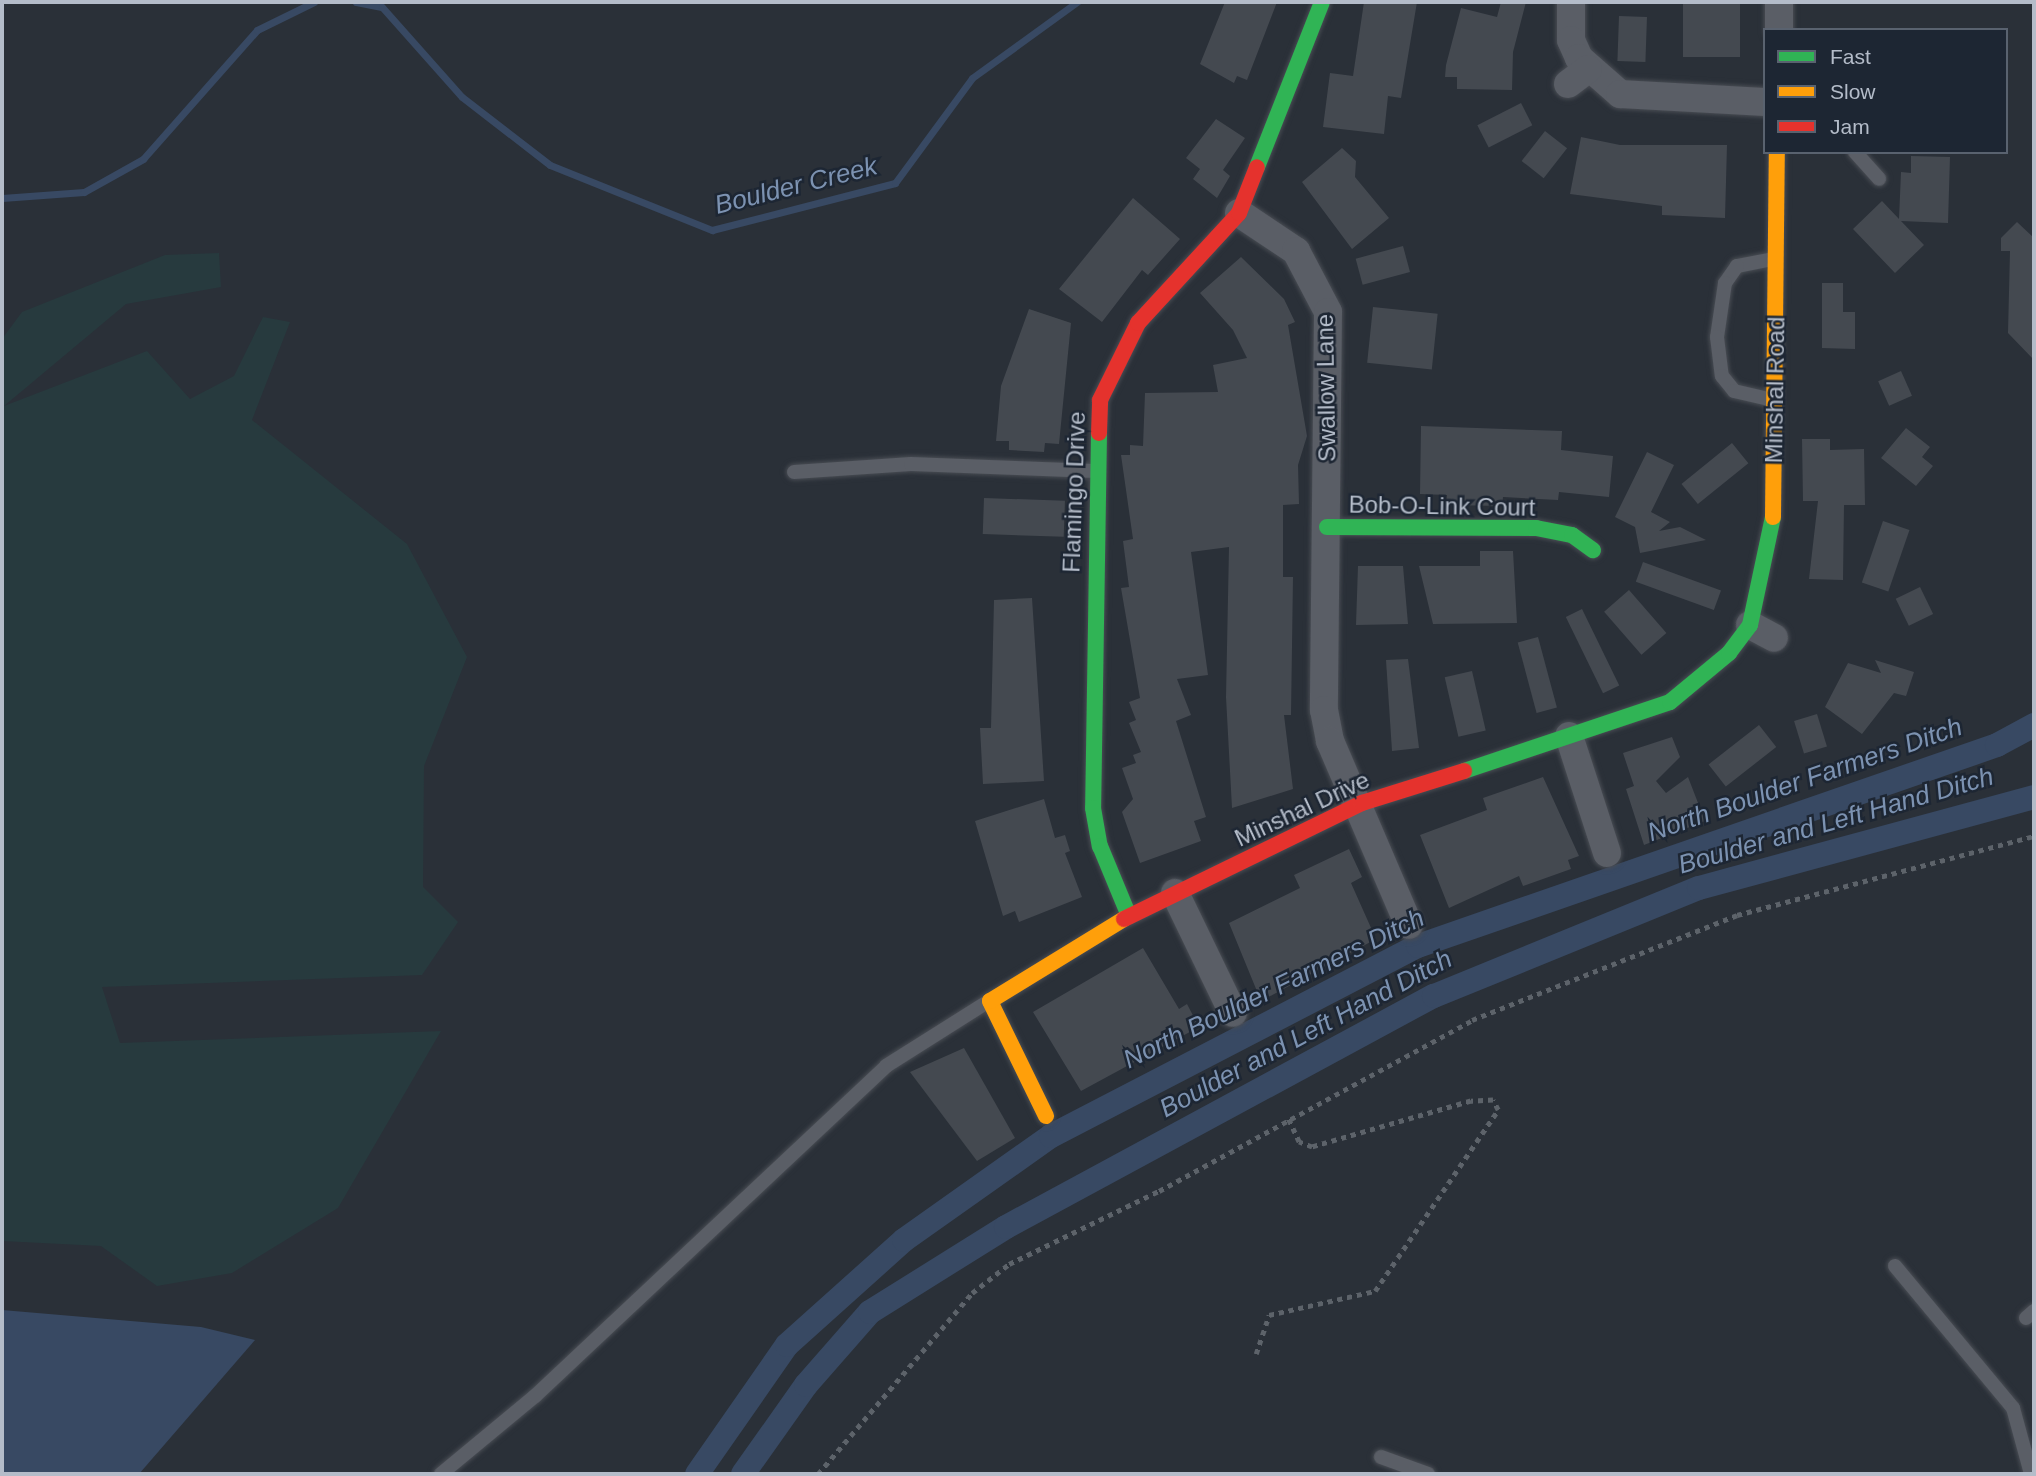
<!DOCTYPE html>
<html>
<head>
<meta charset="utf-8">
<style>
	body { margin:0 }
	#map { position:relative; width:2036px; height:1476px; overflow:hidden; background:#2a3038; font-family:Helvetica,sans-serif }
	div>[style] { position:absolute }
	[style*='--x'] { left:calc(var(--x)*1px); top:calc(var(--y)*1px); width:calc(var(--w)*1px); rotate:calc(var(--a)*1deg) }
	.green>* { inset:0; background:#273a3e }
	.water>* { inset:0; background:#384963 }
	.stream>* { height:7px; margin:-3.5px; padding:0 3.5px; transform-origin:3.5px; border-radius:3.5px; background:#384963 }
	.canal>* { height:24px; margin:-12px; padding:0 12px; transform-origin:12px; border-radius:12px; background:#384963 }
	.building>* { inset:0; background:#444950; transform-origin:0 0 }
	.path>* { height:4.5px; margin-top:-2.25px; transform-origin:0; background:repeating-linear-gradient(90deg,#5d636a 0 5px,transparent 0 10px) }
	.roads { filter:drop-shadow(0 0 2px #484c53) drop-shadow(0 0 2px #484c53) }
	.lane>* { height:14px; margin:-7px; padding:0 7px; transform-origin:7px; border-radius:7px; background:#5a5e66 }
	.street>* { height:28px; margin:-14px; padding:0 14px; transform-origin:14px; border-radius:14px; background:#5a5e66 }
	.fast>* { height:16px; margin:-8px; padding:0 8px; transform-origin:8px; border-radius:8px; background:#30b455 }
	.slow>* { height:16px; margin:-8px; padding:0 8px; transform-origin:8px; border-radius:8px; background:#ff9f0a }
	.jam>* { height:16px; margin:-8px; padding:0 8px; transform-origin:8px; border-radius:8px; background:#e5322d }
	span { translate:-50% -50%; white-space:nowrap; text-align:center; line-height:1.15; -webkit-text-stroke:5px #1d2633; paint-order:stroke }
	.street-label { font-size:24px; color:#b4bcc9 }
	.water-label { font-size:26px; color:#7c92b1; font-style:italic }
	.frame { position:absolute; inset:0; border:4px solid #b4bcc9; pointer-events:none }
	.legend { position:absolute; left:1763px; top:28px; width:245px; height:126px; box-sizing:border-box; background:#1d2633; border:2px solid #59626f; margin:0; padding:9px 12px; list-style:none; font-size:21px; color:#b4bcc9 }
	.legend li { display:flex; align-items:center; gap:14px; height:35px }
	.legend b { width:35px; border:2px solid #59626f }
</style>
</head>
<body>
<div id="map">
	<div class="green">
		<div style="clip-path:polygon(219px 253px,221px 287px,126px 304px,4px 406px,147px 351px,190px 399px,234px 376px,263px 317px,290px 322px,252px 420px,407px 544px,467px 657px,424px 766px,423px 887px,458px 922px,422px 975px,102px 987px,120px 1043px,441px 1031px,338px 1208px,232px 1273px,157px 1286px,101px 1246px,2px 1241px,2px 339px,22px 312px,165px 255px)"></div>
	</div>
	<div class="water">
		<div style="clip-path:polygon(2px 1310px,201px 1327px,255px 1340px,139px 1474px,2px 1474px)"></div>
	</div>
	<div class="stream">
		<div style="--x:356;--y:2;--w:26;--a:11"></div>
		<div style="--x:382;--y:7;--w:120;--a:48.4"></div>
		<div style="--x:462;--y:97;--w:111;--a:37.7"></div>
		<div style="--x:550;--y:165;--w:175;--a:21.9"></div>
		<div style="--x:712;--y:230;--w:189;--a:-14.4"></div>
		<div style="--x:895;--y:183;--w:130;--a:-53.7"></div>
		<div style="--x:972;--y:78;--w:130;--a:-35.9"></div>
		<div style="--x:2;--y:198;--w:82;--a:-4.2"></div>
		<div style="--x:84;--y:192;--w:68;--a:-29.2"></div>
		<div style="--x:143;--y:159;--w:172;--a:-48.5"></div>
		<div style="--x:257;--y:30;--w:64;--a:-26.2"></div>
	</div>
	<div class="canal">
		<div style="--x:697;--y:1474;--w:157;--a:-55.1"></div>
		<div style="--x:787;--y:1345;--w:157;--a:-41.9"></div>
		<div style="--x:904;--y:1240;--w:180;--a:-35.3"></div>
		<div style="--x:1051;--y:1136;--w:413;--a:-27.4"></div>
		<div style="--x:1418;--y:946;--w:613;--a:-19.14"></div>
		<div style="--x:1997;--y:745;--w:42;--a:-28.4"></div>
		<div style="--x:743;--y:1474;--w:109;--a:-54.7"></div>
		<div style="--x:806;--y:1385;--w:97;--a:-48.8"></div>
		<div style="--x:870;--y:1312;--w:160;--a:-32"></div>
		<div style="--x:1006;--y:1227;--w:486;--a:-28.4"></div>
		<div style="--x:1434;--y:996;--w:286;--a:-22.2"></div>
		<div style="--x:1699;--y:888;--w:347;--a:-15.2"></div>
	</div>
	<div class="building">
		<div style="clip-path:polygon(1225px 2px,1277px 2px,1247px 80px,1237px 76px,1234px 83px,1200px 64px)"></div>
		<div style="clip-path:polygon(1364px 2px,1417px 2px,1401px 98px,1388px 96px,1384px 134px,1323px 127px,1330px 73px,1353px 76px)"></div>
		<div style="clip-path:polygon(1501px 2px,1526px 2px,1513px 52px,1512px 90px,1457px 89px,1457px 77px,1445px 77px,1446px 65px,1461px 8px,1497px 17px)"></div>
		<div style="left:1683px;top:2px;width:57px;height:55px"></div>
		<div style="left:1619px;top:16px;width:28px;height:45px;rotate:2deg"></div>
		<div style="left:1521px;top:103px;width:25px;height:49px;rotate:63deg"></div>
		<div style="clip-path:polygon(1216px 119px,1245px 138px,1223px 170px,1230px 176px,1217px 198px,1193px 179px,1200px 169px,1186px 158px)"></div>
		<div style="left:1545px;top:131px;width:28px;height:38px;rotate:38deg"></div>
		<div style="clip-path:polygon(1581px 137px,1620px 145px,1727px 145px,1725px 218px,1662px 215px,1662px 206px,1570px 194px)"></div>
		<div style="clip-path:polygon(1342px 148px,1356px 161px,1355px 177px,1389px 218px,1352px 249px,1302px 182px)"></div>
		<div style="clip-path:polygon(1911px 156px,1950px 157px,1948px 223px,1901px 221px,1924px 245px,1895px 273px,1853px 229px,1882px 201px,1899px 219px,1901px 172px,1911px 173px)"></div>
		<div style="clip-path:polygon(1133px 198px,1180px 239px,1148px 275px,1142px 270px,1102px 322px,1059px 289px)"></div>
		<div style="clip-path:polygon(2017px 222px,2034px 238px,2034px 360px,2008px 333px,2010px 251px,2001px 251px,2001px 238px)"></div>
		<div style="left:1403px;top:246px;width:27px;height:49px;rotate:75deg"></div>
		<div style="clip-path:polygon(1241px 257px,1284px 299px,1295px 322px,1288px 325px,1307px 436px,1298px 465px,1299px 504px,1283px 505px,1283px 577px,1293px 577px,1291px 715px,1284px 715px,1293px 789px,1232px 808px,1226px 697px,1229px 547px,1191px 552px,1208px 675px,1177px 679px,1191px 715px,1176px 721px,1206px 817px,1194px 821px,1201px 841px,1140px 863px,1122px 812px,1133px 799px,1122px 768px,1136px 763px,1133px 755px,1141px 752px,1129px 723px,1136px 720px,1129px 702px,1140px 698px,1121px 588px,1129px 587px,1123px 541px,1133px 539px,1121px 455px,1130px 455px,1130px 445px,1143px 446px,1145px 393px,1218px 392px,1213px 365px,1247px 358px,1233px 330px,1200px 293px)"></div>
		<div style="clip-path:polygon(1822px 283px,1843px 283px,1843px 312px,1855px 312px,1855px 349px,1822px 348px)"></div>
		<div style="left:1373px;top:307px;width:65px;height:56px;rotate:6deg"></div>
		<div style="clip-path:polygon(1029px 309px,1071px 323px,1059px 444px,1045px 443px,1044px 452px,1009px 450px,1009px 441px,996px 441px,1001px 386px)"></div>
		<div style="left:1901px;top:371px;width:27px;height:25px;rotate:66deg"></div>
		<div style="clip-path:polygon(1421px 426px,1562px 431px,1561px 450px,1613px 456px,1609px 497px,1559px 492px,1558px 500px,1503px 497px,1502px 506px,1446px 505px,1447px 495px,1420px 494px)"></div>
		<div style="clip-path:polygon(1906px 428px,1930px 447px,1922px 457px,1933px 466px,1916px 486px,1881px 458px)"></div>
		<div style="clip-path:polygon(1802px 439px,1830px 439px,1830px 450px,1864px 449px,1865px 505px,1844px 505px,1843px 580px,1809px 579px,1818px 501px,1803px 501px)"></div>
		<div style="left:1732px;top:443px;width:26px;height:65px;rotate:51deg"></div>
		<div style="clip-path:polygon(1647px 452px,1674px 465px,1651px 512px,1670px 522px,1659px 531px,1680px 527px,1706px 540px,1640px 553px,1635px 527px,1615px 517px)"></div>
		<div style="left:984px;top:498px;width:81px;height:36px;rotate:2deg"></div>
		<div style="left:1883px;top:521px;width:28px;height:65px;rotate:19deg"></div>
		<div style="clip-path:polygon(1480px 551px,1513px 551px,1517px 623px,1433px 624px,1419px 566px,1480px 566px)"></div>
		<div style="left:1643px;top:562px;width:83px;height:21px;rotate:20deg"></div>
		<div style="clip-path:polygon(1358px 566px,1403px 566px,1408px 624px,1356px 625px)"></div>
		<div style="left:1920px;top:587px;width:30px;height:27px;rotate:64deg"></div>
		<div style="left:1629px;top:590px;width:57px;height:33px;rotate:49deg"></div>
		<div style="clip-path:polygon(1032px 598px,1044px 781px,983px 784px,980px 728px,991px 728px,994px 600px)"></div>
		<div style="left:1582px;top:609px;width:85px;height:18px;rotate:64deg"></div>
		<div style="left:1538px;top:637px;width:73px;height:21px;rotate:75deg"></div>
		<div style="clip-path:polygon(1408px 659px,1419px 748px,1392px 751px,1386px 660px)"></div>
		<div style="clip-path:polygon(1875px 660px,1914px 672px,1906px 696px,1894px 693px,1862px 734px,1825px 707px,1848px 663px,1881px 673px)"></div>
		<div style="left:1472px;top:671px;width:61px;height:28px;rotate:77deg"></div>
		<div style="left:1817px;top:714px;width:34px;height:24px;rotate:73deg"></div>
		<div style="left:1759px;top:725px;width:28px;height:64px;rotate:52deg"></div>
		<div style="clip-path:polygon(1672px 737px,1680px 757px,1656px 781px,1666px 793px,1688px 777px,1705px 821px,1644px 845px,1626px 789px,1634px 786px,1623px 753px)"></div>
		<div style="clip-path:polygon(1543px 777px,1579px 856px,1568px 860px,1571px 869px,1523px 886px,1519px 876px,1449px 908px,1420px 835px,1487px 810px,1483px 798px)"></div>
		<div style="clip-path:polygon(1044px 799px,1055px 838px,1065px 835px,1070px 851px,1065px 853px,1082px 897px,1019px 922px,1015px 911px,1003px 916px,975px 821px)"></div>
		<div style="clip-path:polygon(1349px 849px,1362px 877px,1351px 883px,1376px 939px,1261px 1001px,1229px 923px,1300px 888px,1294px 875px)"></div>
		<div style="clip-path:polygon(1143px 948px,1179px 1009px,1187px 1004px,1199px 1027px,1081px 1091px,1033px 1012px)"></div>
		<div style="clip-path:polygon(964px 1048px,1015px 1138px,977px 1161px,910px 1072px)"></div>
	</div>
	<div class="path">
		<div style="--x:1256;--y:1354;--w:41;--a:-71.6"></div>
		<div style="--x:1269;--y:1315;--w:109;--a:-12.8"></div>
		<div style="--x:1375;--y:1291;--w:219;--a:-55.8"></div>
		<div style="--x:1498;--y:1110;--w:11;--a:-117"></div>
		<div style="--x:1493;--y:1100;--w:22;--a:177"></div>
		<div style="--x:1471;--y:1101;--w:166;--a:163.9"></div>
		<div style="--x:1312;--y:1147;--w:14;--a:-159"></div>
		<div style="--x:1299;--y:1142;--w:26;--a:-115"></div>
		<div style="--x:818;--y:1474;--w:238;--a:-49.6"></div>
		<div style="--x:972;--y:1293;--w:47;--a:-38.1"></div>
		<div style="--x:1009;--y:1264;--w:167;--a:-26"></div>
		<div style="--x:1159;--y:1191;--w:357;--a:-28.6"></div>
		<div style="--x:1472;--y:1020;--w:285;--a:-21.6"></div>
		<div style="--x:1737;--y:915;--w:307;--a:-14.9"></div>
	</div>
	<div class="roads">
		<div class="lane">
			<div style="--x:1855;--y:152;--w:36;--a:48"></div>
			<div style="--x:1773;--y:259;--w:37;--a:169"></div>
			<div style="--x:1737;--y:266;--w:21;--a:125"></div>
			<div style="--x:1725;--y:283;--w:55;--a:98.4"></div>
			<div style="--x:1717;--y:337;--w:39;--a:83"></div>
			<div style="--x:1722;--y:376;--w:19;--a:51"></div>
			<div style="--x:1734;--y:391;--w:40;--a:13"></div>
			<div style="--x:794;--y:472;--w:117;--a:-3.9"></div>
			<div style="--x:911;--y:464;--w:184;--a:2.2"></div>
			<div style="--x:1895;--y:1266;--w:185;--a:50.3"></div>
			<div style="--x:2013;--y:1408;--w:68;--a:74.7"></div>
			<div style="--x:2026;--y:1318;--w:11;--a:-41"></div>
			<div style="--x:1381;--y:1457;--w:50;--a:19.9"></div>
			<div style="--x:441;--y:1474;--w:122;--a:-39.7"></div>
			<div style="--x:535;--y:1396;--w:482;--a:-43.2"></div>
			<div style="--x:886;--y:1066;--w:122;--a:-32.3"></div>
		</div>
		<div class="street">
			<div style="--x:1571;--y:2;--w:38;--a:90"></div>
			<div style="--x:1571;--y:40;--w:20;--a:66"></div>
			<div style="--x:1579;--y:58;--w:55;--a:41.3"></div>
			<div style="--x:1620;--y:94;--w:145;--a:3.2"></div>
			<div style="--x:1779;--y:30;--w:28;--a:-90"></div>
			<div style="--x:1568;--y:84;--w:25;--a:-37"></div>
			<div style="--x:1239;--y:213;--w:69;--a:33.7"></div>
			<div style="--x:1296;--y:251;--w:69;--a:62.3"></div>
			<div style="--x:1328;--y:312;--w:398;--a:90.6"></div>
			<div style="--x:1324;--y:710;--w:32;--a:79"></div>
			<div style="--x:1330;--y:741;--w:200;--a:66.8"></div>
			<div style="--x:1750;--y:625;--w:27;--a:28"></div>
			<div style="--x:1569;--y:736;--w:123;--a:72"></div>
			<div style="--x:1175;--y:893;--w:133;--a:64.2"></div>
		</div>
		<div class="fast">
			<div style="--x:1257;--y:167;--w:177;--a:-68.5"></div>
			<div style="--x:1099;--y:433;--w:375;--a:90.9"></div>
			<div style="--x:1093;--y:808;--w:39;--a:80"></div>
			<div style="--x:1100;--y:846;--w:76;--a:67.5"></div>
			<div style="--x:1327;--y:527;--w:209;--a:0.3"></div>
			<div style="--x:1536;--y:528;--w:37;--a:11"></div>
			<div style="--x:1572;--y:535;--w:26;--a:36"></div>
			<div style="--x:1464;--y:771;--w:217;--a:-18.5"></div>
			<div style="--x:1670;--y:702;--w:77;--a:-39.7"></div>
			<div style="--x:1729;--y:653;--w:35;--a:-53"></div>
			<div style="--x:1750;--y:625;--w:110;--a:-78"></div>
		</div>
		<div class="slow">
			<div style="--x:1773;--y:517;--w:365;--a:-89.4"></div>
			<div style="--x:1046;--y:1116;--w:128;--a:-116"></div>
			<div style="--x:990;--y:1001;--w:157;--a:-31.5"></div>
		</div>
		<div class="jam">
			<div style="--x:1099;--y:433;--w:33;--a:-88"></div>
			<div style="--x:1100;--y:400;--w:86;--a:-63.7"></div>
			<div style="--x:1138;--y:323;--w:149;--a:-47.4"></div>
			<div style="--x:1239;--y:213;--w:49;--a:-68.6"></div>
			<div style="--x:1124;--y:919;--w:265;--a:-26"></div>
			<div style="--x:1362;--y:803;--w:107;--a:-17.4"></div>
		</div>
	</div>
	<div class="street-label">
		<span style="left:1326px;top:388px;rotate:-91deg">Swallow Lane</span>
		<span style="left:1775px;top:390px;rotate:-89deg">Minshal Road</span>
		<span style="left:1074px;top:492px;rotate:-88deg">Flamingo Drive</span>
		<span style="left:1442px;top:506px;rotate:1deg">Bob-O-Link Court</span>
		<span style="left:1302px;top:809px;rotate:-25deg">Minshal Drive</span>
	</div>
	<div class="water-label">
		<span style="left:796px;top:186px;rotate:-14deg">Boulder Creek</span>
		<span style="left:1805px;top:780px;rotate:-19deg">North Boulder Farmers Ditch</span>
		<span style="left:1836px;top:821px;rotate:-16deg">Boulder and Left Hand Ditch</span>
		<span style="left:1274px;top:989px;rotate:-26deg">North Boulder Farmers Ditch</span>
		<span style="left:1306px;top:1034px;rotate:-28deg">Boulder and Left Hand Ditch</span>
	</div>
	<div class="frame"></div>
	<ul class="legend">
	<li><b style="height:9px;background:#30b455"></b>Fast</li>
	<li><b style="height:9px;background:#ff9f0a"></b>Slow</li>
	<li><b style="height:9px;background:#e5322d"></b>Jam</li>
	</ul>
</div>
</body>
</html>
